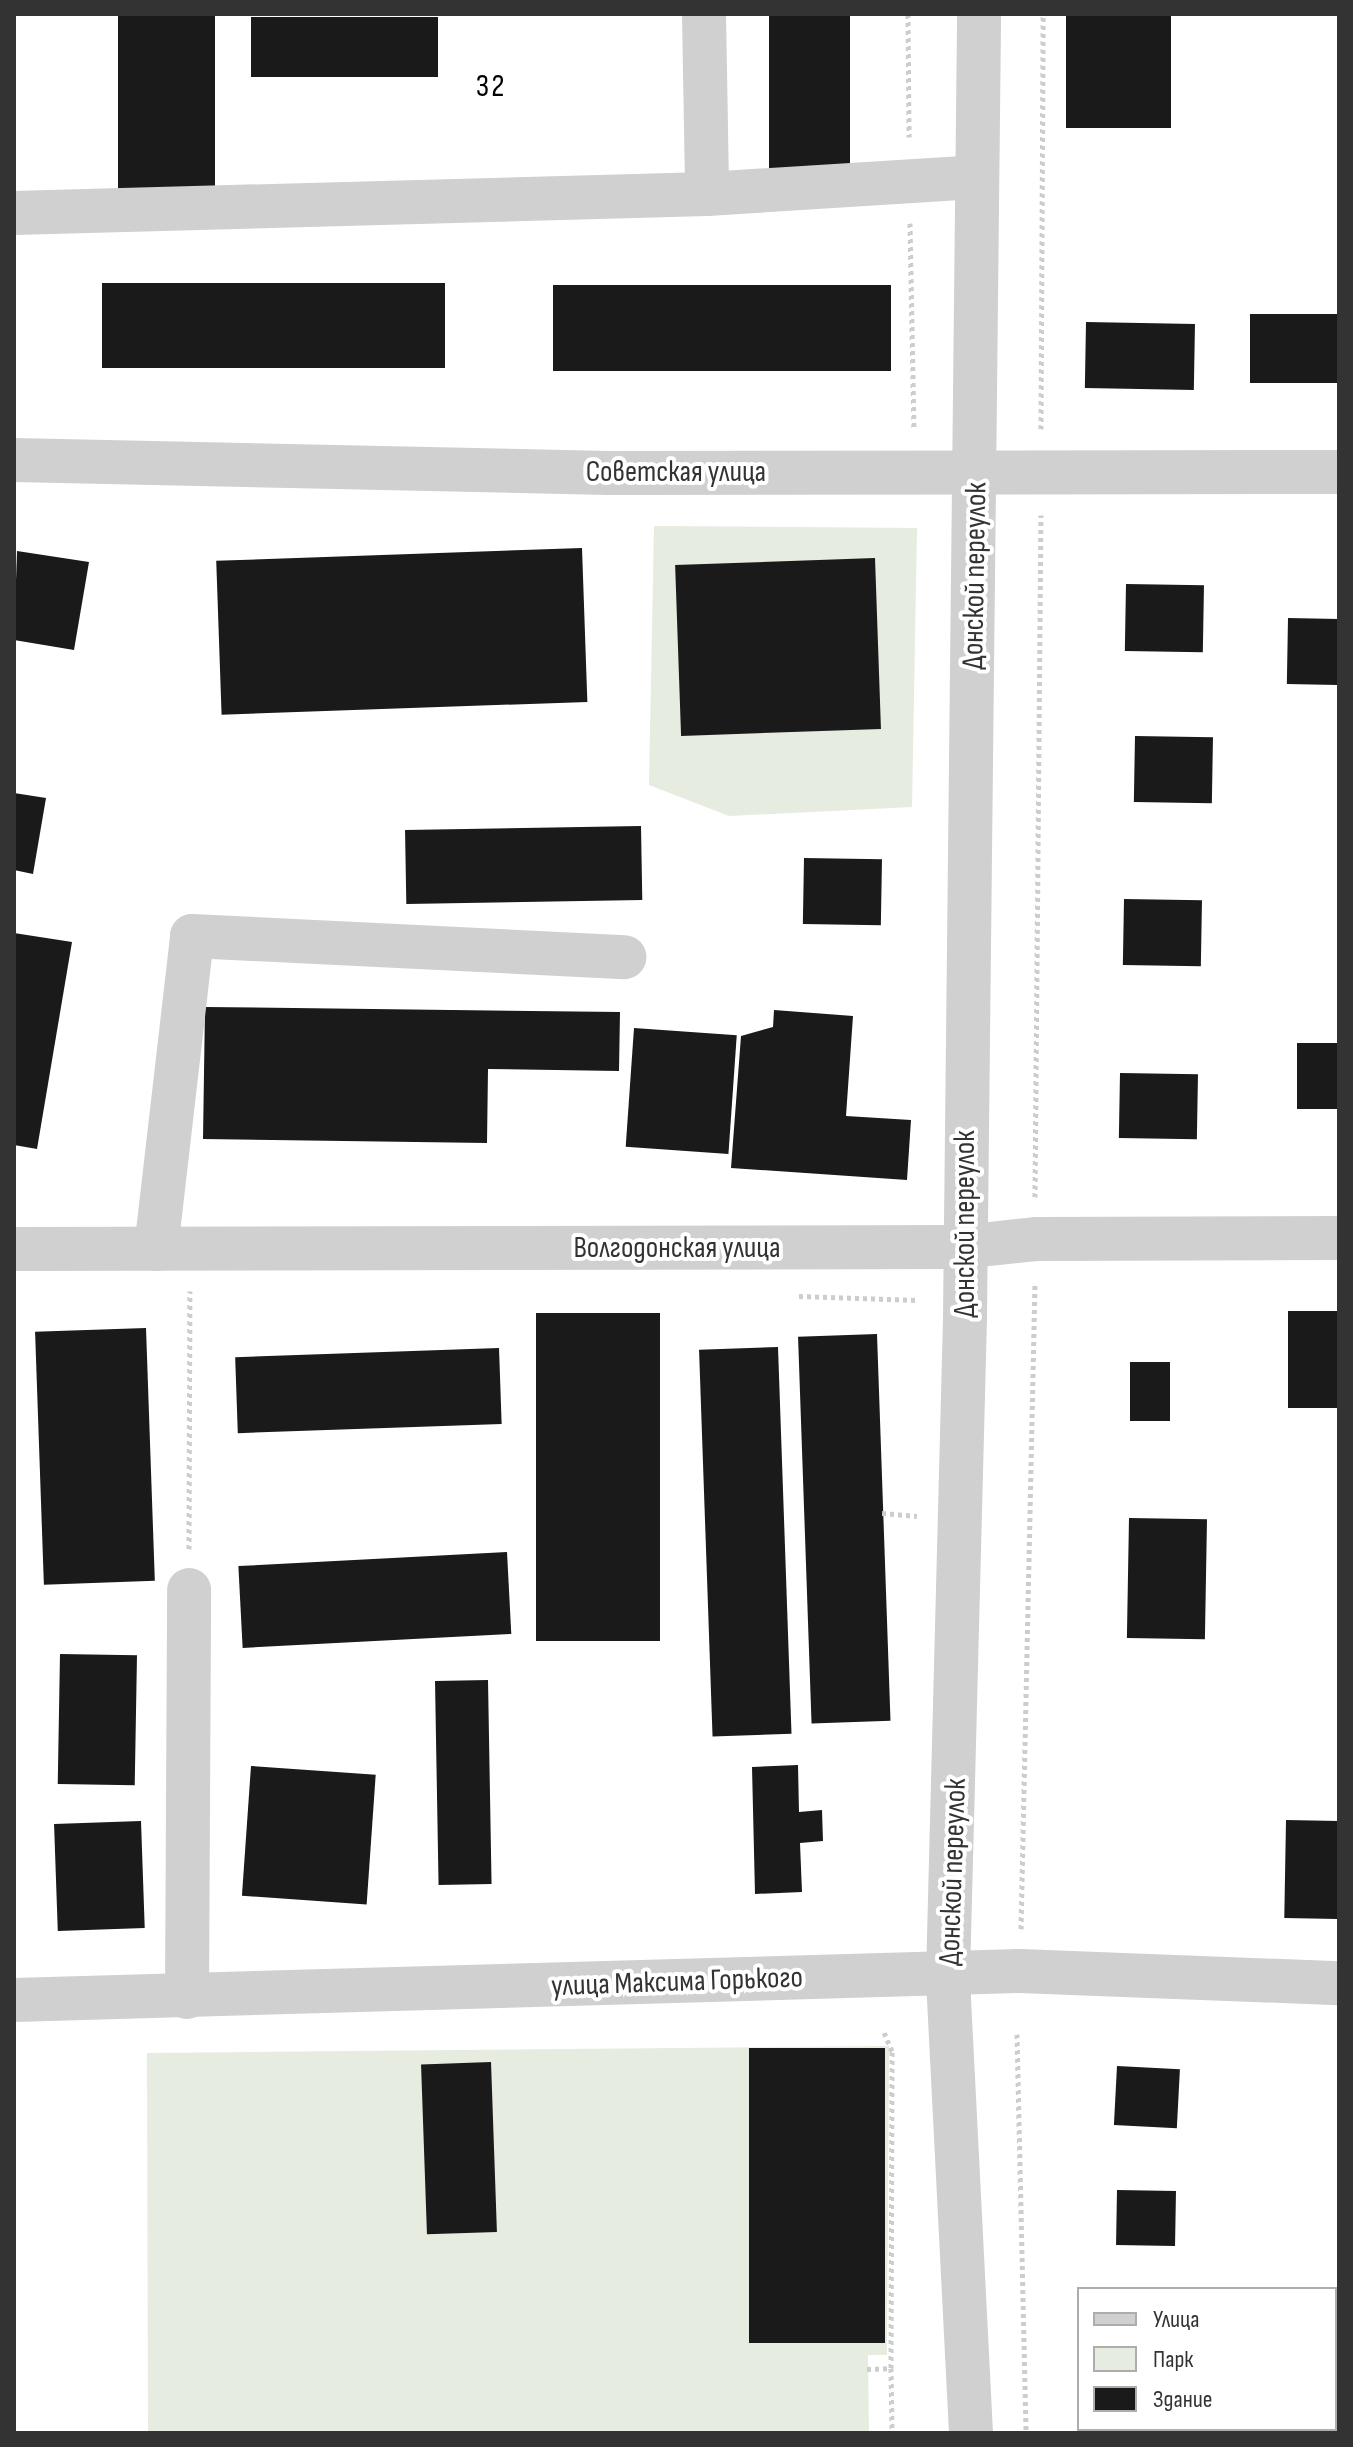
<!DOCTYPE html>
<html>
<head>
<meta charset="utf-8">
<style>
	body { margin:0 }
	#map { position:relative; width:1353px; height:2447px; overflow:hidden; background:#fff; font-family:"Sofia Sans Condensed",sans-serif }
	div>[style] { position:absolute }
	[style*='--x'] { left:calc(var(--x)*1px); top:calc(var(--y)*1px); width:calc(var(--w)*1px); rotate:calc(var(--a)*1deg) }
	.green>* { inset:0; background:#e6ecdf }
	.building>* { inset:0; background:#1a1a1a; transform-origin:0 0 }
	.path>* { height:5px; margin-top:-2.5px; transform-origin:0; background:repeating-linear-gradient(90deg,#cdcdcd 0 4px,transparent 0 8px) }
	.minor>* { height:44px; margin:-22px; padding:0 22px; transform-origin:22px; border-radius:22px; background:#d0d0d0 }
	span { translate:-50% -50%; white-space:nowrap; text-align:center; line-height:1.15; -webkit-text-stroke:8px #fff; paint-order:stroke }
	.street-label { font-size:30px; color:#333 }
	.neighbourhood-label { font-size:32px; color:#000; letter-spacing:2px }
	.frame { position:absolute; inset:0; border:16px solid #333; pointer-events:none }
	.legend { position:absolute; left:1077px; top:2287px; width:260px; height:144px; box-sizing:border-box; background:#fff; border:2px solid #adadad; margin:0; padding:10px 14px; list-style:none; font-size:24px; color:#333 }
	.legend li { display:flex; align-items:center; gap:16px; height:40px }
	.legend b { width:40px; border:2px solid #adadad }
</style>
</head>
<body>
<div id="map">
	<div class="green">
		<div style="clip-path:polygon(654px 526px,917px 528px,912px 807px,729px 816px,649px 785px)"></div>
		<div style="clip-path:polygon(889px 2046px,887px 2355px,868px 2355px,869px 2433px,148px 2433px,147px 2053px)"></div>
	</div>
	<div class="building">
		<div style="left:118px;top:14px;width:97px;height:179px"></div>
		<div style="left:769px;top:14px;width:81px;height:166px"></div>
		<div style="left:1066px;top:14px;width:105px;height:114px"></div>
		<div style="left:251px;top:17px;width:187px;height:60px"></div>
		<div style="left:102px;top:283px;width:343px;height:85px"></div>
		<div style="left:553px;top:285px;width:338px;height:86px"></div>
		<div style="left:1339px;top:314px;width:69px;height:89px;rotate:90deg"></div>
		<div style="left:1086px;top:322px;width:109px;height:66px;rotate:1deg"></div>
		<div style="left:582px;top:548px;width:154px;height:366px;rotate:88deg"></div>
		<div style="clip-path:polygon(17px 551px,89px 562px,74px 650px,14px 640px)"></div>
		<div style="left:875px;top:558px;width:171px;height:200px;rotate:88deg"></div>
		<div style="left:1126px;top:584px;width:78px;height:67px;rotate:1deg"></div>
		<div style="left:1288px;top:618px;width:51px;height:66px;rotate:1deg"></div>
		<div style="left:1135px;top:736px;width:78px;height:66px;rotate:1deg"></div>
		<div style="clip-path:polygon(14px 793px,46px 798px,33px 874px,14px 870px)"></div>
		<div style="left:641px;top:826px;width:74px;height:236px;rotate:89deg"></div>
		<div style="left:804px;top:858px;width:78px;height:66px;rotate:1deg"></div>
		<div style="left:1124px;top:899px;width:78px;height:66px;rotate:1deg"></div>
		<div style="clip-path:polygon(14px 933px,72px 942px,37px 1149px,14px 1145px)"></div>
		<div style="clip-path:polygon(205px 1007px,620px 1012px,619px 1071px,488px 1069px,487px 1143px,203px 1139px)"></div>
		<div style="clip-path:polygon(774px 1010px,853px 1016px,846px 1116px,911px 1120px,907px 1180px,731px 1168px,741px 1036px,773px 1027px)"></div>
		<div style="left:634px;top:1028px;width:103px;height:119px;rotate:4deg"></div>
		<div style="left:1297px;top:1043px;width:42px;height:66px"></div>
		<div style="left:1120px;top:1073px;width:78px;height:65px;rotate:1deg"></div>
		<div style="left:1288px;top:1311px;width:51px;height:97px"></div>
		<div style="left:536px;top:1313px;width:124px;height:328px"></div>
		<div style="left:146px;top:1328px;width:253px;height:111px;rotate:88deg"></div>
		<div style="left:877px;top:1334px;width:387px;height:79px;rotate:88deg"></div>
		<div style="left:778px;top:1347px;width:387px;height:79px;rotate:88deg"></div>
		<div style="left:499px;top:1348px;width:76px;height:264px;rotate:88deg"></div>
		<div style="left:1130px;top:1362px;width:40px;height:59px"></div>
		<div style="left:1129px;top:1518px;width:78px;height:120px;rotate:1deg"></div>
		<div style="left:507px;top:1552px;width:82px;height:269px;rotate:87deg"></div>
		<div style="left:60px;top:1654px;width:77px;height:130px;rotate:1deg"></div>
		<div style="left:488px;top:1680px;width:204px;height:53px;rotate:89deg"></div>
		<div style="clip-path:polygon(798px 1765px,799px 1812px,822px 1810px,823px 1841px,800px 1843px,802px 1892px,755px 1894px,752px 1767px)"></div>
		<div style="left:251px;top:1766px;width:125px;height:130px;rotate:4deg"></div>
		<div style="left:1286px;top:1820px;width:53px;height:98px;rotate:1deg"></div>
		<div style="left:141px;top:1821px;width:107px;height:87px;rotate:88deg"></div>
		<div style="left:749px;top:2048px;width:136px;height:295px"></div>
		<div style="left:491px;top:2062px;width:170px;height:70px;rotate:88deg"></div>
		<div style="left:1117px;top:2066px;width:63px;height:59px;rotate:3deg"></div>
		<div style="left:1117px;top:2190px;width:59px;height:55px;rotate:1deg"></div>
	</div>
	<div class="path">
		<div style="--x:908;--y:14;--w:123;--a:89.5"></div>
		<div style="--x:910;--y:223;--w:206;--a:88.9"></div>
		<div style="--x:1041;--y:429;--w:415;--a:-89.7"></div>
		<div style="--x:1035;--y:1197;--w:682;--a:-89.5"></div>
		<div style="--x:799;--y:1296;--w:119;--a:1.9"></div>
		<div style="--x:882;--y:1513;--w:35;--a:5"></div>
		<div style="--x:189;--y:1549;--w:258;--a:-89.8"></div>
		<div style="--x:1021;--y:1929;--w:646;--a:-88.76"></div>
		<div style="--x:1017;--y:2034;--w:399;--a:88.7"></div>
		<div style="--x:891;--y:2368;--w:65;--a:89.1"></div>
		<div style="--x:867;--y:2369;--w:24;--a:-2"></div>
		<div style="--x:891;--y:2368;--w:317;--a:-89.8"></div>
		<div style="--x:892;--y:2051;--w:21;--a:-113"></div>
	</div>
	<div class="minor">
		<div style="--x:704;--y:14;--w:180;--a:89"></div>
		<div style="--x:14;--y:213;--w:693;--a:-1.57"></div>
		<div style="--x:707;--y:194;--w:269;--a:-3.6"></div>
		<div style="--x:14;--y:460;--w:595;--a:1.25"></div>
		<div style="--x:609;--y:473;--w:730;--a:-0.08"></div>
		<div style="--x:14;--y:1249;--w:948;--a:-0.12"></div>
		<div style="--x:962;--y:1247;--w:74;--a:-6.2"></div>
		<div style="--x:1036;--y:1239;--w:303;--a:-0.2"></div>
		<div style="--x:156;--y:1249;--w:315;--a:-83.4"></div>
		<div style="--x:192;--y:936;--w:433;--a:2.8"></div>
		<div style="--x:187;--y:1997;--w:407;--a:-89.7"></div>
		<div style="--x:14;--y:2000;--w:1006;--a:-1.65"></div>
		<div style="--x:1020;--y:1971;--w:319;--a:2.2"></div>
		<div style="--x:971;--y:2433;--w:458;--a:-92.9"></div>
		<div style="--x:948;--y:1976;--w:659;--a:-88.52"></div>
		<div style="--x:965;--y:1317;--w:1303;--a:-89.38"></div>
	</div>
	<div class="street-label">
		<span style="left:676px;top:472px">Советская улица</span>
		<span style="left:975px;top:576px;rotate:-89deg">Донской переулок</span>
		<span style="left:965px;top:1224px;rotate:-90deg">Донской переулок</span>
		<span style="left:677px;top:1248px">Волгодонская улица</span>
		<span style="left:953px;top:1872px;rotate:-88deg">Донской переулок</span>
		<span style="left:677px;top:1982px;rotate:-2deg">улица Максима Горького</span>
	</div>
	<div class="neighbourhood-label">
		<span style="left:491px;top:87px">32</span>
	</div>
	<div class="frame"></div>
	<ul class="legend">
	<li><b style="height:10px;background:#d0d0d0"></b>Улица</li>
	<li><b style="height:22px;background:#e6ecdf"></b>Парк</li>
	<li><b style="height:22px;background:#1a1a1a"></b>Здание</li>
	</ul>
</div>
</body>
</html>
